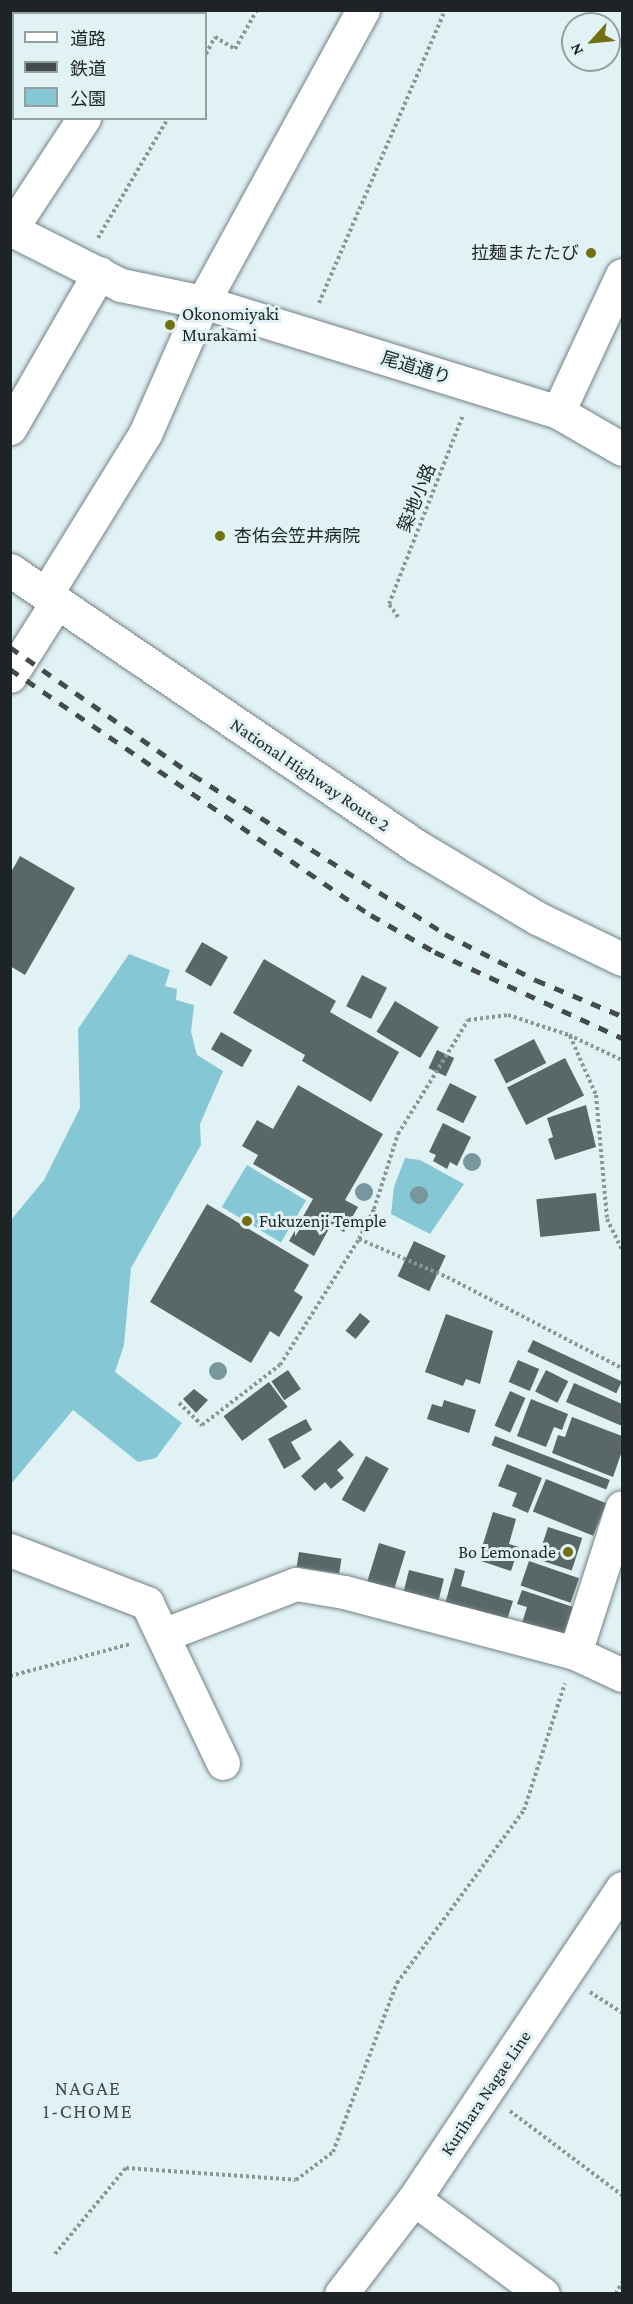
<!DOCTYPE html>
<html>
<head>
<meta charset="utf-8">
<style>
	body { margin:0 }
	#map { position:relative; width:633px; height:2304px; overflow:hidden; background:#e1f2f5; font-family:"Crimson Pro","Noto Sans JP",serif }
	div>[style] { position:absolute }
	[style*='--x'] { left:calc(var(--x)*1px); top:calc(var(--y)*1px); width:calc(var(--w)*1px); rotate:calc(var(--a)*1deg) }
	.green>* { inset:0; background:#85c7d5; transform-origin:0 0 }
	.building>* { inset:0; background:#596867; transform-origin:0 0 }
	.path>* { height:4px; margin-top:-2px; transform-origin:0; background:repeating-linear-gradient(90deg,#8a9698 0 3px,transparent 0 6px) }
	.roads { filter:drop-shadow(0 0 2px #738285) drop-shadow(0 0 2px #738285) }
	.minor>* { height:33px; margin:-16.5px; padding:0 16.5px; transform-origin:16.5px; border-radius:16.5px; background:#fff }
	.major>* { height:33px; margin:-16.5px; padding:0 16.5px; transform-origin:16.5px; border-radius:16.5px; background:#fff }
	.highway>* { height:33px; margin:-16.5px; padding:0 16.5px; transform-origin:16.5px; border-radius:16.5px; background:#fff }
	.rail>* { height:4.5px; margin-top:-2.25px; transform-origin:0; background:repeating-linear-gradient(90deg,#434b4c 0 10px,transparent 0 20px) }
	.trees>* { width:18px; height:18px; margin:-9px; border-radius:50%; background:#78979d }
	.dots>* { width:16px; height:16px; translate:-50% -50%; box-sizing:border-box; border:3px solid #e1f2f5; border-radius:50% }
	span { translate:-50% -50%; white-space:nowrap; text-align:center; line-height:1.15; -webkit-text-stroke:6px #e1f2f5; paint-order:stroke }
	.poi-label { font-size:18px; color:#1e2425 }
	.right { translate:-100% -50%; text-align:right }
	.left { translate:0 -50%; text-align:left }
	.street-label { font-size:18px; color:#1e2425 }
	.neighbourhood-label { font-size:20px; color:#3f4d50; letter-spacing:1.5px }
	.frame { position:absolute; inset:0; border:12px solid #1e2425; pointer-events:none }
	.legend { position:absolute; left:12px; top:12px; width:195px; height:108px; box-sizing:border-box; background:#e1f2f5; border:2px solid #93a0a2; margin:0; padding:8px 10px; list-style:none; font-size:18px; color:#1e2425 }
	.legend li { display:flex; align-items:center; gap:12px; height:30px }
	.legend b { width:30px; border:2px solid #93a0a2 }
	.north { position:absolute; left:561px; top:12px; width:60px; height:60px; box-sizing:border-box; background:#e1f2f5; border:2px solid #93a0a2; border-radius:50%; rotate:243deg; font-size:16px; font-weight:700; line-height:24px; text-align:center; color:#1e2425 }
	.north::after { content:''; display:block; margin:auto; width:21px; height:27px; background:#726f10; clip-path:polygon(50% 0,100% 100%,50% 72%,0 100%) }
</style>
</head>
<body>
<div id="map">
	<div class="green">
		<div style="clip-path:polygon(129px 954px,170px 970px,165px 986px,177px 989px,176px 1000px,194px 1005px,191px 1032px,197px 1055px,223px 1071px,200px 1124px,201px 1145px,131px 1268px,124px 1345px,115px 1372px,182px 1423px,156px 1458px,138px 1462px,73px 1410px,11px 1484px,11px 1220px,44px 1180px,80px 1108px,78px 1029px)"></div>
		<div style="clip-path:polygon(405px 1158px,420px 1160px,464px 1184px,430px 1234px,391px 1214px,394px 1187px)"></div>
		<div style="left:247px;top:1165px;width:69px;height:49px;rotate:31deg"></div>
	</div>
	<div class="building">
		<div style="clip-path:polygon(20px 856px,75px 888px,25px 975px,10px 966px,10px 874px)"></div>
		<div style="left:202px;top:942px;width:30px;height:34px;rotate:30deg"></div>
		<div style="clip-path:polygon(264px 959px,336px 1001px,330px 1012px,399px 1052px,371px 1102px,302px 1061px,305px 1055px,233px 1013px)"></div>
		<div style="left:362px;top:975px;width:28px;height:35px;rotate:27deg"></div>
		<div style="left:395px;top:1001px;width:51px;height:36px;rotate:31deg"></div>
		<div style="left:221px;top:1032px;width:36px;height:20px;rotate:30deg"></div>
		<div style="left:534px;top:1039px;width:27px;height:45px;rotate:63deg"></div>
		<div style="left:437px;top:1050px;width:19px;height:20px;rotate:25deg"></div>
		<div style="left:565px;top:1058px;width:42px;height:65px;rotate:63deg"></div>
		<div style="left:450px;top:1083px;width:30px;height:30px;rotate:27deg"></div>
		<div style="clip-path:polygon(298px 1085px,383px 1134px,345px 1200px,358px 1207px,344px 1232px,331px 1225px,314px 1256px,289px 1241px,313px 1199px,253px 1164px,258px 1155px,242px 1146px,257px 1120px,273px 1129px)"></div>
		<div style="clip-path:polygon(586px 1105px,596px 1147px,555px 1160px,548px 1139px,553px 1137px,547px 1118px)"></div>
		<div style="clip-path:polygon(443px 1123px,471px 1137px,457px 1166px,450px 1162px,447px 1169px,433px 1161px,436px 1155px,429px 1152px)"></div>
		<div style="left:596px;top:1193px;width:38px;height:60px;rotate:84deg"></div>
		<div style="clip-path:polygon(207px 1204px,309px 1265px,294px 1291px,303px 1297px,279px 1337px,270px 1331px,251px 1363px,150px 1302px)"></div>
		<div style="left:414px;top:1241px;width:35px;height:39px;rotate:25deg"></div>
		<div style="left:360px;top:1313px;width:13px;height:23px;rotate:39deg"></div>
		<div style="clip-path:polygon(446px 1314px,493px 1331px,480px 1384px,466px 1379px,463px 1386px,425px 1372px)"></div>
		<div style="left:533px;top:1340px;width:98px;height:13px;rotate:25deg"></div>
		<div style="left:518px;top:1360px;width:23px;height:24px;rotate:23deg"></div>
		<div style="left:288px;top:1370px;width:23px;height:20px;rotate:56deg"></div>
		<div style="left:546px;top:1370px;width:25px;height:24px;rotate:27deg"></div>
		<div style="left:269px;top:1382px;width:31px;height:57px;rotate:53deg"></div>
		<div style="clip-path:polygon(574px 1383px,622px 1404px,622px 1426px,566px 1402px)"></div>
		<div style="clip-path:polygon(194px 1389px,208px 1400px,196px 1413px,183px 1399px)"></div>
		<div style="left:510px;top:1391px;width:17px;height:38px;rotate:24deg"></div>
		<div style="clip-path:polygon(531px 1399px,568px 1414px,562px 1430px,554px 1427px,546px 1447px,517px 1436px)"></div>
		<div style="clip-path:polygon(444px 1400px,476px 1410px,469px 1433px,427px 1419px,432px 1404px,442px 1407px)"></div>
		<div style="clip-path:polygon(572px 1417px,622px 1436px,622px 1451px,613px 1477px,552px 1453px,558px 1435px,565px 1437px)"></div>
		<div style="clip-path:polygon(306px 1419px,312px 1430px,291px 1442px,301px 1459px,284px 1469px,268px 1439px)"></div>
		<div style="left:495px;top:1436px;width:123px;height:10px;rotate:21deg"></div>
		<div style="clip-path:polygon(340px 1440px,354px 1455px,337px 1470px,344px 1478px,331px 1489px,325px 1482px,315px 1491px,301px 1476px)"></div>
		<div style="left:366px;top:1456px;width:26px;height:50px;rotate:29deg"></div>
		<div style="clip-path:polygon(507px 1464px,542px 1478px,528px 1513px,512px 1506px,517px 1493px,498px 1486px)"></div>
		<div style="left:546px;top:1479px;width:65px;height:35px;rotate:22deg"></div>
		<div style="clip-path:polygon(493px 1512px,516px 1519px,509px 1544px,519px 1547px,511px 1571px,478px 1560px)"></div>
		<div style="left:548px;top:1527px;width:36px;height:34px;rotate:18deg"></div>
		<div style="left:379px;top:1543px;width:28px;height:41px;rotate:17deg"></div>
		<div style="left:299px;top:1552px;width:43px;height:15px;rotate:9deg"></div>
		<div style="left:529px;top:1561px;width:53px;height:26px;rotate:19deg"></div>
		<div style="clip-path:polygon(455px 1568px,465px 1571px,461px 1586px,513px 1601px,506px 1623px,445px 1604px)"></div>
		<div style="left:409px;top:1570px;width:36px;height:26px;rotate:14deg"></div>
		<div style="clip-path:polygon(522px 1590px,573px 1607px,562px 1640px,521px 1626px,527px 1607px,517px 1604px)"></div>
	</div>
	<div class="path">
		<div style="--x:206;--y:54;--w:19;--a:-62"></div>
		<div style="--x:215;--y:37;--w:23;--a:31"></div>
		<div style="--x:235;--y:49;--w:45;--a:-60.6"></div>
		<div style="--x:98;--y:238;--w:139;--a:-59.7"></div>
		<div style="--x:319;--y:303;--w:319;--a:-66.7"></div>
		<div style="--x:398;--y:617;--w:16;--a:-125"></div>
		<div style="--x:389;--y:604;--w:203;--a:-68.6"></div>
		<div style="--x:570;--y:1036;--w:64;--a:66.2"></div>
		<div style="--x:596;--y:1095;--w:124;--a:84.9"></div>
		<div style="--x:607;--y:1219;--w:34;--a:64"></div>
		<div style="--x:359;--y:1239;--w:96;--a:23.4"></div>
		<div style="--x:447;--y:1277;--w:197;--a:27.5"></div>
		<div style="--x:179;--y:1403;--w:32;--a:44"></div>
		<div style="--x:202;--y:1425;--w:98;--a:-37.6"></div>
		<div style="--x:280;--y:1365;--w:149;--a:-57.9"></div>
		<div style="--x:359;--y:1239;--w:34;--a:-63"></div>
		<div style="--x:374;--y:1209;--w:79;--a:-72.3"></div>
		<div style="--x:398;--y:1134;--w:134;--a:-58.4"></div>
		<div style="--x:468;--y:1020;--w:40;--a:-7.1"></div>
		<div style="--x:508;--y:1015;--w:64;--a:18.2"></div>
		<div style="--x:569;--y:1035;--w:59;--a:25.3"></div>
		<div style="--x:10;--y:1676;--w:124;--a:-14.9"></div>
		<div style="--x:590;--y:1992;--w:38;--a:33"></div>
		<div style="--x:510;--y:2111;--w:140;--a:36.9"></div>
		<div style="--x:55;--y:2254;--w:112;--a:-50.5"></div>
		<div style="--x:126;--y:2168;--w:170;--a:4"></div>
		<div style="--x:296;--y:2180;--w:46;--a:-37.1"></div>
		<div style="--x:333;--y:2152;--w:181;--a:-69.3"></div>
		<div style="--x:397;--y:1983;--w:215;--a:-53.7"></div>
		<div style="--x:524;--y:1810;--w:133;--a:-72.1"></div>
		<div style="--x:616;--y:2294;--w:13;--a:-63"></div>
	</div>
	<div class="roads">
		<div class="minor">
			<div style="--x:153;--y:14;--w:4;--a:-63"></div>
			<div style="--x:10;--y:15;--w:9;--a:-36"></div>
			<div style="--x:10;--y:229;--w:124;--a:26.8"></div>
			<div style="--x:121;--y:285;--w:84;--a:11.7"></div>
			<div style="--x:203;--y:302;--w:372;--a:17.2"></div>
			<div style="--x:558;--y:412;--w:74;--a:30"></div>
			<div style="--x:11;--y:229;--w:133;--a:-56.7"></div>
			<div style="--x:558;--y:412;--w:151;--a:-65"></div>
			<div style="--x:10;--y:428;--w:179;--a:-60.1"></div>
			<div style="--x:46;--y:594;--w:188;--a:-58.3"></div>
			<div style="--x:145;--y:434;--w:144;--a:-66.3"></div>
			<div style="--x:203;--y:302;--w:333;--a:-61.3"></div>
			<div style="--x:10;--y:676;--w:88;--a:-57.6"></div>
			<div style="--x:10;--y:1550;--w:147;--a:21.1"></div>
			<div style="--x:147;--y:1603;--w:177;--a:64.6"></div>
			<div style="--x:163;--y:1635;--w:142;--a:-21"></div>
			<div style="--x:296;--y:1584;--w:49;--a:9.5"></div>
			<div style="--x:344;--y:1592;--w:239;--a:14.8"></div>
			<div style="--x:575;--y:1653;--w:52;--a:25.1"></div>
			<div style="--x:575;--y:1653;--w:153;--a:-72.2"></div>
			<div style="--x:414;--y:2199;--w:160;--a:36.4"></div>
		</div>
		<div class="major">
			<div style="--x:341;--y:2294;--w:120;--a:-52.5"></div>
			<div style="--x:414;--y:2199;--w:374;--a:-56.2"></div>
		</div>
		<div class="highway">
			<div style="--x:10;--y:570;--w:491;--a:34.2"></div>
			<div style="--x:416;--y:846;--w:141;--a:30.8"></div>
			<div style="--x:537;--y:918;--w:94;--a:25.8"></div>
		</div>
	</div>
	<div class="rail">
		<div style="--x:10;--y:647;--w:223;--a:35"></div>
		<div style="--x:193;--y:775;--w:298;--a:32.2"></div>
		<div style="--x:445;--y:934;--w:102;--a:26.8"></div>
		<div style="--x:536;--y:980;--w:93;--a:22.7"></div>
		<div style="--x:10;--y:669;--w:437;--a:34.3"></div>
		<div style="--x:371;--y:915;--w:74;--a:30"></div>
		<div style="--x:435;--y:952;--w:206;--a:24.7"></div>
	</div>
	<div class="trees">
		<div style="left:472px;top:1162px"></div>
		<div style="left:364px;top:1192px"></div>
		<div style="left:419px;top:1195px"></div>
		<div style="left:218px;top:1371px"></div>
	</div>
	<div class="dots">
		<div style="left:591px;top:253px;background:#726f10"></div>
		<div style="left:170px;top:325px;background:#726f10"></div>
		<div style="left:220px;top:536px;background:#726f10"></div>
		<div style="left:247px;top:1221px;background:#726f10"></div>
		<div style="left:568px;top:1552px;background:#726f10"></div>
	</div>
	<div class="poi-label">
		<span class="right" style="left:579px;top:253px">拉麺またたび</span>
		<span class="left" style="left:182px;top:325px">Okonomiyaki<br>Murakami</span>
		<span class="left" style="left:234px;top:536px">杏佑会笠井病院</span>
		<span class="left" style="left:259px;top:1221px">Fukuzenji Temple</span>
		<span class="right" style="left:556px;top:1552px">Bo Lemonade</span>
	</div>
	<div class="street-label">
		<span style="left:416px;top:368px;rotate:17deg">尾道通り</span>
		<span style="left:417px;top:498px;rotate:-68deg">築地小路</span>
		<span style="left:310px;top:775px;rotate:34deg">National Highway Route 2</span>
		<span style="left:486px;top:2093px;rotate:-56deg">Kurihara Nagae Line</span>
	</div>
	<div class="neighbourhood-label">
		<span style="left:88px;top:2100px">NAGAE<br>1-CHOME</span>
	</div>
	<div class="frame"></div>
	<ul class="legend">
	<li><b style="height:8px;background:#fff"></b>道路</li>
	<li><b style="height:8px;background:#434b4c"></b>鉄道</li>
	<li><b style="height:16px;background:#85c7d5"></b>公園</li>
	</ul>
	<div class="north">N</div>
</div>
</body>
</html>
